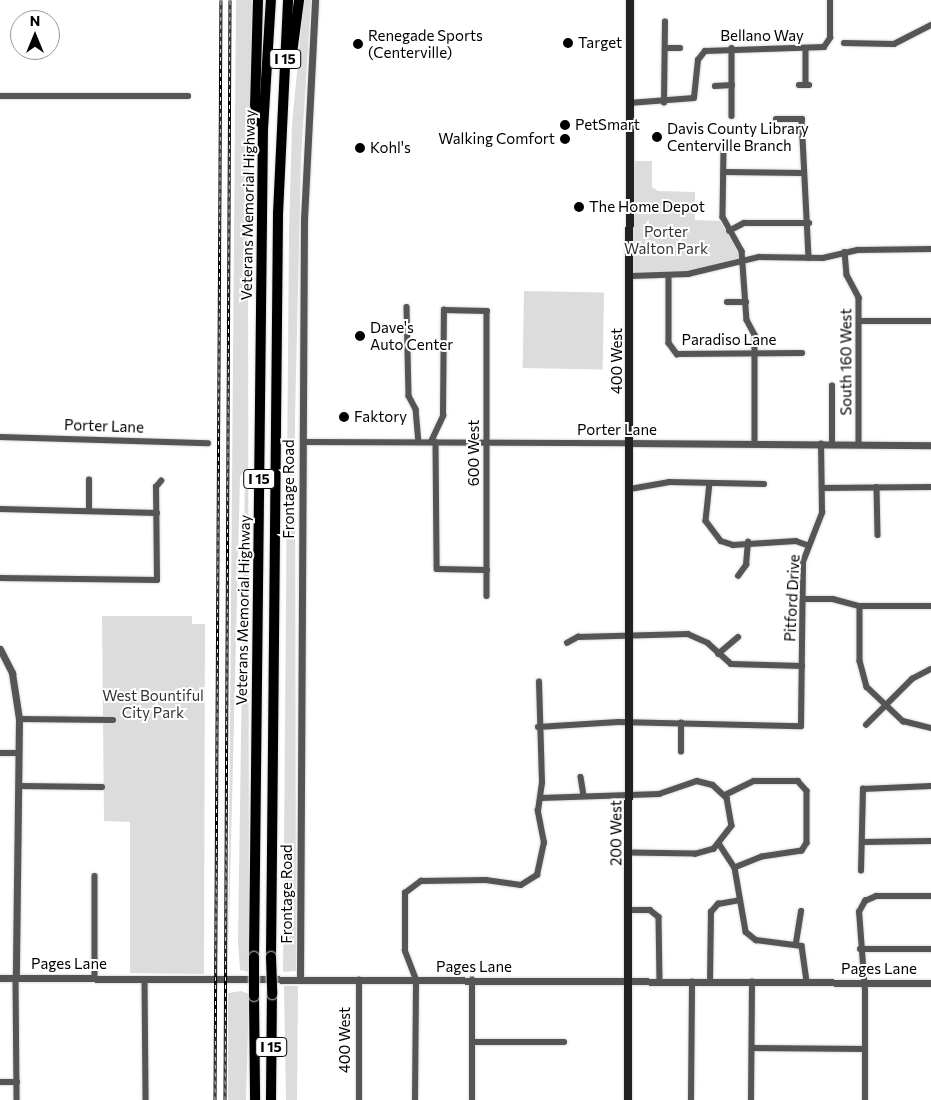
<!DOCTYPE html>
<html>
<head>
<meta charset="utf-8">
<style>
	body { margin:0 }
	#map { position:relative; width:931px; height:1100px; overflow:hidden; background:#fff; font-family:Commissioner,sans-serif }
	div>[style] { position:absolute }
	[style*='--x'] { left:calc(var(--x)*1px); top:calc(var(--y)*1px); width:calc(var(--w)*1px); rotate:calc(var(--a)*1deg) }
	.green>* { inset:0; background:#dcdcdc; transform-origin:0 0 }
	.roads { filter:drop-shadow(0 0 1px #dbdbdb) drop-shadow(0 0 1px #dbdbdb) }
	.minor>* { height:5.5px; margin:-2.75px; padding:0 2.75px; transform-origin:2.75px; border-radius:2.75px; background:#555 }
	.tertiary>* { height:7px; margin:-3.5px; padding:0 3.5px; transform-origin:3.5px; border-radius:3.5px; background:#555 }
	.secondary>* { height:8px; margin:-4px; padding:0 4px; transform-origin:4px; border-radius:4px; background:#222 }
	.motorway>* { height:10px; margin:-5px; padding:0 5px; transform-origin:5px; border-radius:5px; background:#000 }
	.rail>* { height:3px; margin-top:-1.5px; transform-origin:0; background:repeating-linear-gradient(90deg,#fff 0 4px,#000 0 8px); box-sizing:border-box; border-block:1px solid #000 }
	.bridges { filter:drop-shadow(0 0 1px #dbdbdb) drop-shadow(0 0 1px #dbdbdb) }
	.motorway-bridge>* { height:10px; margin:-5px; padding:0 5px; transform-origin:5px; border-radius:5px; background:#000 }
	.dots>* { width:14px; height:14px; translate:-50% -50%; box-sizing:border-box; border:2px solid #fff; border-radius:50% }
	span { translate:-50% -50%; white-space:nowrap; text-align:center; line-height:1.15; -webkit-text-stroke:4px #fff; paint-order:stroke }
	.shield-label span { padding:1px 4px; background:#fff; border:1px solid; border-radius:4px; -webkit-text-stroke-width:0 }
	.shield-label { font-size:14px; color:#000; font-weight:700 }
	.poi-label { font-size:15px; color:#000 }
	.left { translate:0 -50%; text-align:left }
	.right { translate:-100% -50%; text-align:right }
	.street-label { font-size:15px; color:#000 }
	.park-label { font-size:15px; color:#333 }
	.north { position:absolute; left:10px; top:10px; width:50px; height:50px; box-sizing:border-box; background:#fff; border:1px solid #999; border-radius:50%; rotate:0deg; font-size:14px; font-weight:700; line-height:20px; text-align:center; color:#000 }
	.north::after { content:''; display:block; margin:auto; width:18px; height:22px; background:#000; clip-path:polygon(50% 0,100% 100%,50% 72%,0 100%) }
</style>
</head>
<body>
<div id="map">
	<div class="green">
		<div style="clip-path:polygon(236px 0,252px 0,248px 247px,249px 972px,240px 970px,238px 942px,245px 469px,240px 477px,228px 964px)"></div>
		<div style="clip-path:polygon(304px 0,311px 0,301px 158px,295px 418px,296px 971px,283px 972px,289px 232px,292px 124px)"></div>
		<div style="clip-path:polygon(630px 161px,652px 161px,652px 187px,658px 191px,695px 192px,695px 220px,720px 221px,743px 260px,695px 273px,631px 276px)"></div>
		<div style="left:524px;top:291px;width:80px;height:77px;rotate:1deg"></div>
		<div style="clip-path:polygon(102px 616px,192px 616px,192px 624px,205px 624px,204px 974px,130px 973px,130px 822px,104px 821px)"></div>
		<div style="clip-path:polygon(284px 986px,298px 986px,297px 1100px,286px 1100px)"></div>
		<div style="clip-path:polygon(241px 991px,249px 994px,246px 1100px,228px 1100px,228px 993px)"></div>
	</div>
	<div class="roads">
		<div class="minor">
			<div style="--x:844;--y:43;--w:50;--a:1.1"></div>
			<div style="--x:894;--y:44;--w:42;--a:-27.2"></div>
			<div style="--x:665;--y:48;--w:15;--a:0"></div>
			<div style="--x:732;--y:48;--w:68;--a:90"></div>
			<div style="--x:806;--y:49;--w:36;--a:90"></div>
			<div style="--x:799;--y:85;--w:10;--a:0"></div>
			<div style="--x:715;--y:86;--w:17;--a:-3"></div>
			<div style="--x:0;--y:96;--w:188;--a:0"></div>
			<div style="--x:629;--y:103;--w:65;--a:-4.4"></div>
			<div style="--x:694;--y:98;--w:38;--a:-84"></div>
			<div style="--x:698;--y:60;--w:11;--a:-52"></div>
			<div style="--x:705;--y:51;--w:119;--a:-1.9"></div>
			<div style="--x:824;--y:47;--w:11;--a:-56"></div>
			<div style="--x:830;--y:38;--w:38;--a:-90"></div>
			<div style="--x:664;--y:103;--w:81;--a:-89.3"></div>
			<div style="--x:776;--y:119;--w:26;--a:0"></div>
			<div style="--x:802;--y:119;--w:139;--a:87.1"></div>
			<div style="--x:724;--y:150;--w:67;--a:90.9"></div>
			<div style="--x:723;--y:217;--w:39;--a:61"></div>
			<div style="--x:742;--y:251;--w:69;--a:85.9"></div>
			<div style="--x:747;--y:320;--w:17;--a:62"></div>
			<div style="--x:755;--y:335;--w:109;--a:90"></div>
			<div style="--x:724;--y:172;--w:78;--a:0.7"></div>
			<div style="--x:729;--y:231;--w:17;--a:-28"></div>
			<div style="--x:744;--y:223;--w:65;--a:0"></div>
			<div style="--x:845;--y:252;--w:23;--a:85"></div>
			<div style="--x:847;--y:275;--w:26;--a:62"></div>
			<div style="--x:859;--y:298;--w:147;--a:90"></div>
			<div style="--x:669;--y:275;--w:68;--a:90"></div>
			<div style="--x:669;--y:343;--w:14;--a:54"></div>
			<div style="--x:677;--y:354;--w:125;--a:-0.5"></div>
			<div style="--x:631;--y:276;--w:57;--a:-2"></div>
			<div style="--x:688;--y:274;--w:73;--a:-13.5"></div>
			<div style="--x:759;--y:257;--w:64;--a:0.9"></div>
			<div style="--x:823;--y:258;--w:36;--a:-13"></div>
			<div style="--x:858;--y:250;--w:73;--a:-0.8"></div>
			<div style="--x:727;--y:302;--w:19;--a:0"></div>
			<div style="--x:407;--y:307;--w:89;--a:88.7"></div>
			<div style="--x:409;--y:396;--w:15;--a:62"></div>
			<div style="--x:416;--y:409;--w:33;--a:85"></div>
			<div style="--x:859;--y:321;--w:72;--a:0"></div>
			<div style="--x:0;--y:437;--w:208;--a:1.7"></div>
			<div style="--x:303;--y:442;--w:327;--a:0.2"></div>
			<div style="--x:431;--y:442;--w:29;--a:-65"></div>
			<div style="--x:443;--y:416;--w:106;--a:-89.5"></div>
			<div style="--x:444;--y:310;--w:43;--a:1.3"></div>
			<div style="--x:487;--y:311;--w:285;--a:90"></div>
			<div style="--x:436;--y:442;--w:127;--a:89.5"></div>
			<div style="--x:437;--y:569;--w:50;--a:1.1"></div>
			<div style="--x:832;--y:444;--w:58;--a:-90"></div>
			<div style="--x:710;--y:483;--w:38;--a:96"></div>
			<div style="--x:706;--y:521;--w:25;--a:53"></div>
			<div style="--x:721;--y:541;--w:13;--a:18"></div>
			<div style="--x:733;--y:545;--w:63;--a:-3.6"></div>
			<div style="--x:796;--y:541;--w:12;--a:20"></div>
			<div style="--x:877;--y:487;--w:48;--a:88.8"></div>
			<div style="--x:822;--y:488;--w:109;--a:-0.5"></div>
			<div style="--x:630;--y:489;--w:40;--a:-10"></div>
			<div style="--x:669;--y:482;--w:95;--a:1.2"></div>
			<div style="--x:0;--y:509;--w:157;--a:1.5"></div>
			<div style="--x:89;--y:510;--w:30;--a:-90"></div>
			<div style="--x:738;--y:576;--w:14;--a:-54"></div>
			<div style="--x:746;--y:565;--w:23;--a:-85"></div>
			<div style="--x:0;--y:578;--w:157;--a:0.7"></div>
			<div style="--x:157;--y:580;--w:93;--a:-90.6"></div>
			<div style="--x:156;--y:487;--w:8;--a:-50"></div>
			<div style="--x:803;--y:599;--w:30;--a:0"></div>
			<div style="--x:833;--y:599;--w:28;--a:15"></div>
			<div style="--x:860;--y:606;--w:71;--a:0"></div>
			<div style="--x:860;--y:606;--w:55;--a:90"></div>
			<div style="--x:860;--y:661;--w:27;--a:75"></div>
			<div style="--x:867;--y:687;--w:50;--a:43.4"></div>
			<div style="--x:903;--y:721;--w:29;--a:14"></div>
			<div style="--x:567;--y:643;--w:13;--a:-29"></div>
			<div style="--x:578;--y:637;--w:110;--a:-1.6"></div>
			<div style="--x:688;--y:634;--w:22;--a:24"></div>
			<div style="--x:708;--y:643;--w:31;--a:42"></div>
			<div style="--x:731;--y:664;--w:71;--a:1.6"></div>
			<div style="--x:718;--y:654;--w:26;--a:-40"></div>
			<div style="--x:19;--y:719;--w:94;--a:0.6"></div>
			<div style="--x:866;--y:725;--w:65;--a:-45"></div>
			<div style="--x:912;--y:679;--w:21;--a:-28"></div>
			<div style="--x:538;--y:727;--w:80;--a:-3.6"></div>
			<div style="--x:618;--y:722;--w:183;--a:1.3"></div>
			<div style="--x:801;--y:726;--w:164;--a:-89.3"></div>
			<div style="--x:803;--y:562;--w:53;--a:-68.8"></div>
			<div style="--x:822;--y:513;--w:69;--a:-90.8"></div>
			<div style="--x:681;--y:752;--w:29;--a:-90"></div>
			<div style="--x:0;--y:753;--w:18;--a:0"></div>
			<div style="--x:581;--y:777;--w:19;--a:81"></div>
			<div style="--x:19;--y:786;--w:83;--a:0.7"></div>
			<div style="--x:725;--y:795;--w:32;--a:-26"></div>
			<div style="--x:754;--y:781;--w:44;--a:0"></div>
			<div style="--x:798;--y:781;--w:13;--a:48"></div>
			<div style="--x:807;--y:791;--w:52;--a:90"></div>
			<div style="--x:807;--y:843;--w:9;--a:122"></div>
			<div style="--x:802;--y:851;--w:40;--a:171.5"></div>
			<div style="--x:762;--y:857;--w:29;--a:158"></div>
			<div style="--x:541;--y:798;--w:118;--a:-1.9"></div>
			<div style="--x:659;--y:794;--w:40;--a:-18.9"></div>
			<div style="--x:697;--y:781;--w:16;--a:14"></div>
			<div style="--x:713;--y:785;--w:19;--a:43"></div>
			<div style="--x:727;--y:798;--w:28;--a:80"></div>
			<div style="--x:732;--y:826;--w:29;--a:128"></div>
			<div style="--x:714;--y:849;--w:19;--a:164"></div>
			<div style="--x:696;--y:854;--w:66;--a:-179.1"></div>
			<div style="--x:862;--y:842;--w:69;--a:-0.8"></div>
			<div style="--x:720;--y:845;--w:27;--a:57"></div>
			<div style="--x:735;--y:868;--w:65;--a:80.2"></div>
			<div style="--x:746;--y:932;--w:13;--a:39"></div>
			<div style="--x:756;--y:940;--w:46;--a:7.4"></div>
			<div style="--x:802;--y:946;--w:36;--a:82"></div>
			<div style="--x:861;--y:871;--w:82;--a:-88.6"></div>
			<div style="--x:863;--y:789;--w:68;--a:-2.5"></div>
			<div style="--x:95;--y:876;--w:102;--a:90"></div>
			<div style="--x:629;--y:910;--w:21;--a:0"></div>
			<div style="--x:650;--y:910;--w:11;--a:38"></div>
			<div style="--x:659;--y:917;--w:65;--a:89.1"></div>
			<div style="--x:796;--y:943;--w:32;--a:-81"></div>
			<div style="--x:860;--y:949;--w:71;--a:0"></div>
			<div style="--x:16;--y:978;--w:122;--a:89.5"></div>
			<div style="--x:145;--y:979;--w:121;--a:89.5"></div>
			<div style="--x:710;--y:982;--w:70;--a:-89.2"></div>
			<div style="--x:711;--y:912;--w:11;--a:-49"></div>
			<div style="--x:718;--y:904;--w:22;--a:-10"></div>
			<div style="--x:472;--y:1042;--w:92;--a:0"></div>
			<div style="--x:752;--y:1048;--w:113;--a:0.5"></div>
			<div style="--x:0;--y:1082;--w:17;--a:0"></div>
			<div style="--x:359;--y:1100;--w:120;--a:-90"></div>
			<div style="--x:415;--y:1100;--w:120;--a:-89.5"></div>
			<div style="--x:416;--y:980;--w:31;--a:-111"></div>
			<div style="--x:405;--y:951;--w:58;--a:-90"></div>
			<div style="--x:405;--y:893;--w:20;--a:-37"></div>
			<div style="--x:421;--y:881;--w:65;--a:-0.9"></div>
			<div style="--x:486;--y:880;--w:35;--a:8"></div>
			<div style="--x:521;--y:885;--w:19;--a:-32"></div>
			<div style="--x:537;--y:875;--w:33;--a:-78"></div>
			<div style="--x:544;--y:843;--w:33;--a:-101"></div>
			<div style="--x:538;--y:811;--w:28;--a:-82"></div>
			<div style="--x:542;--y:783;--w:101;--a:-91.7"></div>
			<div style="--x:472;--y:1100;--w:120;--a:-90"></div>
			<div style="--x:691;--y:1100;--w:118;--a:-89.5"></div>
			<div style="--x:751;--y:1100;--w:118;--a:-89.5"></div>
			<div style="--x:865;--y:1100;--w:109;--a:-90"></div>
			<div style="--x:865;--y:991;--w:79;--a:-94.3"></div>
			<div style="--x:859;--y:912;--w:13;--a:-61"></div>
			<div style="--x:865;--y:901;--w:12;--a:-24"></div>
			<div style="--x:876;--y:896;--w:55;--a:0"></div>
		</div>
		<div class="tertiary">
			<div style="--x:630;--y:443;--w:301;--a:0.4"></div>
			<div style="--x:0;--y:649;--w:27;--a:63"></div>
			<div style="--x:12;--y:673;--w:47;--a:81.3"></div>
			<div style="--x:19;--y:719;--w:259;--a:90.7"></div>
			<div style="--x:0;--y:978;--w:931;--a:0.31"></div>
			<div style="--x:300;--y:979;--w:760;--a:-89.7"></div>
			<div style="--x:304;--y:219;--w:219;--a:-87.1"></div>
		</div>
		<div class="secondary">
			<div style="--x:628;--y:1100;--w:1100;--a:-89.9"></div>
		</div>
		<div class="motorway">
			<div style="--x:258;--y:0;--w:105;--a:91.6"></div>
			<div style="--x:255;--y:105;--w:19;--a:72"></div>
			<div style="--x:291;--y:61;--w:62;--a:-82.5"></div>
			<div style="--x:254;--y:957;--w:828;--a:-89.38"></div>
			<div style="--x:263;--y:129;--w:129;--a:-86.5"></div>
			<div style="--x:271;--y:957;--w:743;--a:-89.46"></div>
			<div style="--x:278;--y:214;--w:214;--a:-87.3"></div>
			<div style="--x:254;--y:996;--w:104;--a:89.4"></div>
			<div style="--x:271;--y:1100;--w:106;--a:-89.5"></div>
		</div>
	</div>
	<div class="rail">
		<div style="--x:215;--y:1100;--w:1100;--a:-89.69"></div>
		<div style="--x:225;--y:1100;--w:1100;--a:-89.74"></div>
	</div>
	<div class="bridges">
		<div class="motorway-bridge">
			<div style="--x:271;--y:957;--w:37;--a:88"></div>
			<div style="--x:254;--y:996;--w:39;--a:-90"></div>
		</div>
	</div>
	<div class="dots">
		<div style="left:568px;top:43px;background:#000"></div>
		<div style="left:358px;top:44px;background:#000"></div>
		<div style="left:565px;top:125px;background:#000"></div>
		<div style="left:657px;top:137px;background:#000"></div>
		<div style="left:565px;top:139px;background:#000"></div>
		<div style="left:360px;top:148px;background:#000"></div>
		<div style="left:579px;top:207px;background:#000"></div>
		<div style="left:360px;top:336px;background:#000"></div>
		<div style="left:344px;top:417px;background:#000"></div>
	</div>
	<div class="shield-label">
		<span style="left:285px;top:59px">I 15</span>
		<span style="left:259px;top:479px">I 15</span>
		<span style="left:271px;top:1047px">I 15</span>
	</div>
	<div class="poi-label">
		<span class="left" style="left:368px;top:44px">Renegade Sports<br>(Centerville)</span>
		<span class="left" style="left:578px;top:43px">Target</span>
		<span class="left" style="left:575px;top:125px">PetSmart</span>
		<span class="left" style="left:667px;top:137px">Davis County Library<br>Centerville Branch</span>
		<span class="right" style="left:555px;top:139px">Walking Comfort</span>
		<span class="left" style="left:370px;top:148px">Kohl's</span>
		<span class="left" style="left:589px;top:207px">The Home Depot</span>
		<span class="left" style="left:370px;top:336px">Dave's<br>Auto Center</span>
		<span class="left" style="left:354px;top:417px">Faktory</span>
	</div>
	<div class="street-label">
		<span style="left:762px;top:36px">Bellano Way</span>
		<span style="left:248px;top:205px;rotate:-89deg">Veterans Memorial Highway</span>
		<span style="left:729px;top:340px">Paradiso Lane</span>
		<span style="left:617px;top:361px;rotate:-90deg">400 West</span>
		<span style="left:846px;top:362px;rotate:-90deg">South 160 West</span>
		<span style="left:104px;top:426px;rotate:2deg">Porter Lane</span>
		<span style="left:617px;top:430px">Porter Lane</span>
		<span style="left:474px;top:453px;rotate:-90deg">600 West</span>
		<span style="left:289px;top:489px;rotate:-90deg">Frontage Road</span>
		<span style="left:792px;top:598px;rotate:-87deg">Pitford Drive</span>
		<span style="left:243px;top:610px;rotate:-89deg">Veterans Memorial Highway</span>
		<span style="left:616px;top:833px;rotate:-90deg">200 West</span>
		<span style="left:287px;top:894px;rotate:-90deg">Frontage Road</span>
		<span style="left:69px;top:964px">Pages Lane</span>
		<span style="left:474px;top:967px">Pages Lane</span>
		<span style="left:879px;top:969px">Pages Lane</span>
		<span style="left:345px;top:1040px;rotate:-90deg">400 West</span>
	</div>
	<div class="park-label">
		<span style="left:666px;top:240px">Porter<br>Walton Park</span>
		<span style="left:153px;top:704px">West Bountiful<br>City Park</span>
	</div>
	<div class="north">N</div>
</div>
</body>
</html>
